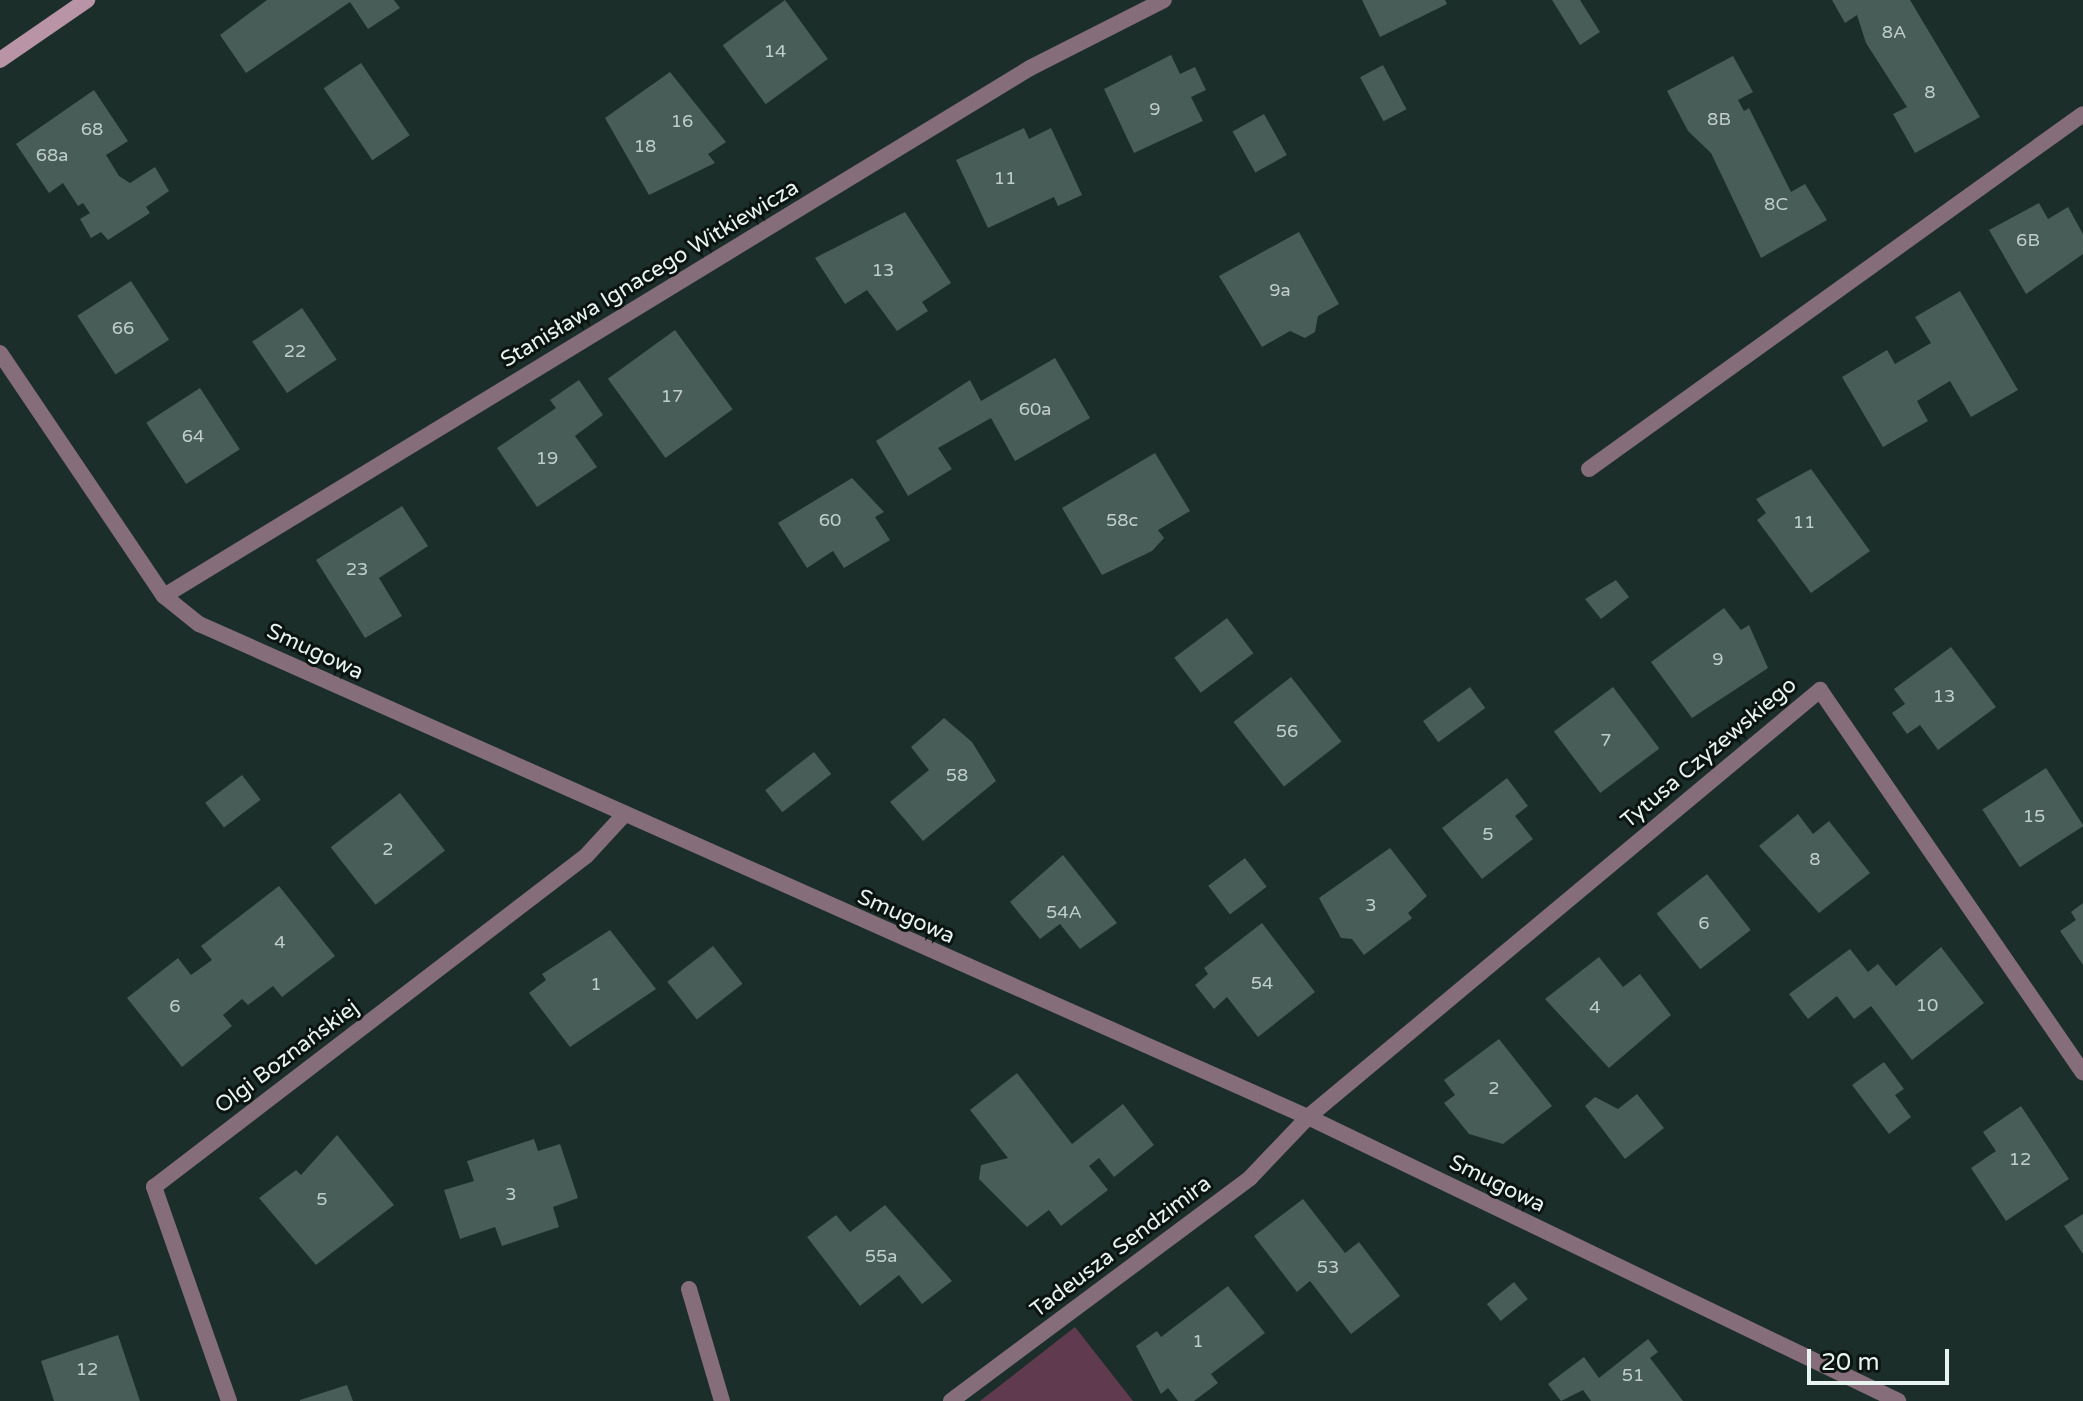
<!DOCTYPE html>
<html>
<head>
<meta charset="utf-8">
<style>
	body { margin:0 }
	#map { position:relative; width:2083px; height:1401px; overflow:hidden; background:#1b2e29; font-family:"Varela Round",sans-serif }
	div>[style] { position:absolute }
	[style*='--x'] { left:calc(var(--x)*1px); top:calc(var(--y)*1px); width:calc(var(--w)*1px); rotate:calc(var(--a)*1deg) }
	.green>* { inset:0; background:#603a4f }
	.building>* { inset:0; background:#485d57; transform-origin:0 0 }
	.lane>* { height:16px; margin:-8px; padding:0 8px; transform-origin:8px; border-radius:8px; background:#856d79 }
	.street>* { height:16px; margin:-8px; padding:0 8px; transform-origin:8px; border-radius:8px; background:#856d79 }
	.secondary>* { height:16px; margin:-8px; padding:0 8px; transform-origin:8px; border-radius:8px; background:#b993a6 }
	span { translate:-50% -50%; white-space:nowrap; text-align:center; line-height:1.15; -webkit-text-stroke:6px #0c1412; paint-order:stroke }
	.number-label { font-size:18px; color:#c0ceca }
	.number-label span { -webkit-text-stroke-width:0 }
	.street-label { font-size:22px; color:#e8f4f0 }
	.scale { position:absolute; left:1807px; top:1349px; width:142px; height:36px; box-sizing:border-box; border:4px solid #e8f4f0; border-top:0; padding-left:10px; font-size:24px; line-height:28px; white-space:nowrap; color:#e8f4f0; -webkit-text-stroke:6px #0c1412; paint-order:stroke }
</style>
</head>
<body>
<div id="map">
	<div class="green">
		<div style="clip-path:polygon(1075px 1327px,1133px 1401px,980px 1401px)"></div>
	</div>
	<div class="building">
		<div style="clip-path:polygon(267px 0,394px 0,400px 8px,368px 29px,350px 2px,246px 73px,220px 35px)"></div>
		<div style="left:785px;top:0;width:73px;height:77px;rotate:54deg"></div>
		<div style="clip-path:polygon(1362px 0,1445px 0,1447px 4px,1380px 37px)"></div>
		<div style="clip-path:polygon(1552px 0,1580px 0,1600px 32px,1580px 45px)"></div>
		<div style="clip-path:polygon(1832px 0,1910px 0,1980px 117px,1915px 153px,1893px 114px,1907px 107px,1866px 43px,1857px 15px,1845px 23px)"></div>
		<div style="clip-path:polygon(1171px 55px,1180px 74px,1195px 67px,1206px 90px,1191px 97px,1203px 121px,1134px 153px,1104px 89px)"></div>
		<div style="clip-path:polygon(1733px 56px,1753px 92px,1738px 100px,1744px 111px,1749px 108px,1791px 192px,1805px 184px,1827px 220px,1761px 258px,1711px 153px,1688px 131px,1667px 91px)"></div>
		<div style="left:361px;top:63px;width:87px;height:45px;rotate:56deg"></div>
		<div style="left:1383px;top:65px;width:50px;height:26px;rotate:62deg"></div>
		<div style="clip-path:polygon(670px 72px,726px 142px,708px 154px,715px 163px,649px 195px,605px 118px)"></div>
		<div style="clip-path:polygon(94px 90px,128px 141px,106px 155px,119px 176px,130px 183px,155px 167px,169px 191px,146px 207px,150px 213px,108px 240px,101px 232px,91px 238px,80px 219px,90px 213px,83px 203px,78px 206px,63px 183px,49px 193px,16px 144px)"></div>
		<div style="left:1264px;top:114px;width:47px;height:36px;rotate:61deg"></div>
		<div style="clip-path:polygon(1024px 128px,1029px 139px,1051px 128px,1082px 195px,1058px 206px,1054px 197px,988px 228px,956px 160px)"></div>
		<div style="clip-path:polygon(2039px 203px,2048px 219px,2068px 207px,2083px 234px,2083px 254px,2026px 294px,1989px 230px)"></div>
		<div style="clip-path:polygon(905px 212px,951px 283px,922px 302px,928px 311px,897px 331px,867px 290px,845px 304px,815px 258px)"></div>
		<div style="clip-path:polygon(1299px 232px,1339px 304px,1318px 316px,1315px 332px,1305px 338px,1290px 331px,1262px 347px,1219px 276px)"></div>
		<div style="left:131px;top:281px;width:70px;height:64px;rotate:57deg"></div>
		<div style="clip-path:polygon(1960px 291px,2018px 390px,1971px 417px,1950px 381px,1917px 401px,1928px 421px,1883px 447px,1842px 377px,1887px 350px,1895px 364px,1931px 343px,1915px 317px)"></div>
		<div style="left:302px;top:308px;width:62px;height:60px;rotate:56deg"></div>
		<div style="left:675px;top:330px;width:98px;height:83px;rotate:54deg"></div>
		<div style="clip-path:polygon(1055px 358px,1090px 418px,1015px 461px,991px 418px,938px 448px,952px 469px,908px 496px,876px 441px,970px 380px,981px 401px)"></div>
		<div style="clip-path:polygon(579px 380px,603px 415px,575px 436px,597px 467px,537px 507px,497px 448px,556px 408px,550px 400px)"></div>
		<div style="left:200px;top:388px;width:73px;height:64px;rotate:57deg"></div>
		<div style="clip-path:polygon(1155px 453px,1190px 511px,1158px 530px,1164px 538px,1152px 551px,1102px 575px,1062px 508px)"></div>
		<div style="clip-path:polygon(1811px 469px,1870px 551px,1811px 593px,1757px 520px,1766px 513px,1756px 499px)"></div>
		<div style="clip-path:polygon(852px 478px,884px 512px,875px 517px,890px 540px,844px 568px,833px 551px,807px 568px,778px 523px)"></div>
		<div style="clip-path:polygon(402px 506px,428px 546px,379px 578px,402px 616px,365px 638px,316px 560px)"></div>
		<div style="clip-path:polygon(1616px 580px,1629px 597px,1601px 619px,1585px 599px)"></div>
		<div style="clip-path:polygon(1724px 608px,1741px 630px,1749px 625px,1768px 668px,1692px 718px,1651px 662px)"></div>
		<div style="left:1227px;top:618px;width:44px;height:66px;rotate:53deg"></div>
		<div style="clip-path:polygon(1951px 647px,1996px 707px,1938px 750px,1920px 725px,1907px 734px,1892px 713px,1905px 704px,1894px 689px)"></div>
		<div style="left:1291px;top:677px;width:82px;height:73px;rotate:52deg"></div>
		<div style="left:1470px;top:687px;width:26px;height:58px;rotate:54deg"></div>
		<div style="left:1613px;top:687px;width:77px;height:74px;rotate:53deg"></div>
		<div style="clip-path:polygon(944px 718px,972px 742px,996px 781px,923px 841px,890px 802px,929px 770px,911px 747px)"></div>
		<div style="left:814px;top:752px;width:28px;height:62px;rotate:52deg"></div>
		<div style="left:2046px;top:768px;width:69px;height:76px;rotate:57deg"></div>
		<div style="left:242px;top:775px;width:31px;height:46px;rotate:53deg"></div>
		<div style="clip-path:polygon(1507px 778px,1528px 806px,1515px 816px,1533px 839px,1482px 879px,1442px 828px)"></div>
		<div style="left:400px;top:793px;width:73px;height:88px;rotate:52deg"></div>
		<div style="clip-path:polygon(1798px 814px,1813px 834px,1829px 821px,1870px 873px,1819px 913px,1759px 846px)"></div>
		<div style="clip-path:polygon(1390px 848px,1427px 896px,1408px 913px,1412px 918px,1364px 955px,1352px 939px,1341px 938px,1319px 898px)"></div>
		<div style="clip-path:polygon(1063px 855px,1117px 923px,1080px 949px,1060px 924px,1040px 939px,1010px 902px)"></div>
		<div style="left:1245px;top:858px;width:36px;height:46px;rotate:53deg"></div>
		<div style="left:1707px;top:874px;width:71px;height:64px;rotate:52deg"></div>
		<div style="clip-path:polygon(279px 886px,335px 956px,282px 997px,273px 986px,248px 1005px,242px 999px,223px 1015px,232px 1026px,182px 1067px,127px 998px,178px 958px,191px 975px,212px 960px,201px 946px)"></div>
		<div style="clip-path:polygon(2083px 903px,2083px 965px,2060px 931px,2076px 920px,2071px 912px)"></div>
		<div style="clip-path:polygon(1262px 923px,1315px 992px,1258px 1037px,1227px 997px,1214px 1009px,1195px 985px,1208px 974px,1204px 968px)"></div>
		<div style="clip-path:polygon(610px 930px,656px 989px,570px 1047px,529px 993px,546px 980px,542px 974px)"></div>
		<div style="left:713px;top:946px;width:48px;height:58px;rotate:52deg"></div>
		<div style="clip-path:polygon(1941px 947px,1984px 1003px,1912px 1060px,1871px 1006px,1854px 1019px,1837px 996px,1808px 1019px,1789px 994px,1850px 949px,1868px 972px,1878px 964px,1896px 986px)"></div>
		<div style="clip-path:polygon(1599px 957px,1623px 987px,1640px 974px,1671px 1015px,1609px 1068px,1545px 999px)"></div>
		<div style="clip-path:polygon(1499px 1039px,1552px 1106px,1503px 1144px,1469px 1134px,1444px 1103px,1455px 1095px,1444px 1080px)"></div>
		<div style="clip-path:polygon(1884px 1062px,1904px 1089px,1895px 1095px,1911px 1117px,1889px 1134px,1852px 1085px)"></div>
		<div style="clip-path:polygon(1017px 1073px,1072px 1144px,1123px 1104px,1154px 1145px,1114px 1177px,1099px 1158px,1089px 1166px,1108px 1190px,1061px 1226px,1049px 1210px,1027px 1227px,979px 1179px,981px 1165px,1008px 1158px,970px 1110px)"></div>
		<div style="clip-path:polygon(1637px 1094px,1664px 1128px,1625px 1159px,1585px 1106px,1595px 1097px,1618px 1109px)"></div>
		<div style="clip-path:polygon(2021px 1106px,2069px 1179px,2006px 1221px,1971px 1168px,1996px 1151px,1983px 1132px)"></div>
		<div style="clip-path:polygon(337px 1135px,394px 1205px,316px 1265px,259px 1198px,296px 1170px,301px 1175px)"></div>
		<div style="clip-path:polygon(534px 1139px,538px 1151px,560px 1144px,578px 1198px,553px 1207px,559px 1227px,502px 1246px,495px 1227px,460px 1239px,444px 1190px,474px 1181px,467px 1161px)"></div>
		<div style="clip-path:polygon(1303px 1199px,1345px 1253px,1359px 1242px,1400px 1296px,1351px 1334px,1310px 1281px,1297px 1292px,1254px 1236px)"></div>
		<div style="clip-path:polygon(885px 1205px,952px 1281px,922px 1304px,899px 1275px,860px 1306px,807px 1237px,836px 1215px,850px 1232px)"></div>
		<div style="clip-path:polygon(2083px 1214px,2083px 1254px,2064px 1226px)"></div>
		<div style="left:1514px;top:1282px;width:22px;height:35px;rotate:51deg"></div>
		<div style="clip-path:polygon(1228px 1286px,1265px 1333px,1211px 1374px,1218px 1383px,1194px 1401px,1178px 1401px,1168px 1388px,1161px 1394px,1136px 1346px,1157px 1331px,1161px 1337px)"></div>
		<div style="clip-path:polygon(118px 1335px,140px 1401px,54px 1401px,41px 1361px)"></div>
		<div style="clip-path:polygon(1648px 1339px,1658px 1352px,1650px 1358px,1683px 1401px,1591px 1401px,1583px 1390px,1561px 1401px,1548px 1384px,1584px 1357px,1599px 1378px)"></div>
		<div style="clip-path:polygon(347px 1385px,353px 1401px,300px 1401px,300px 1400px)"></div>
	</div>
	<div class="lane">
		<div style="--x:1589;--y:469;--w:608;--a:-35.7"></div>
		<div style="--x:689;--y:1289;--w:117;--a:73.6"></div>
	</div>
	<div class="street">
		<div style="--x:0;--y:353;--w:293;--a:56"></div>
		<div style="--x:164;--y:596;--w:45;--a:38.7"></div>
		<div style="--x:199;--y:624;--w:1214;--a:23.97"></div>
		<div style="--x:1308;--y:1117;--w:655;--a:25.7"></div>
		<div style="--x:164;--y:596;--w:1014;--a:-31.37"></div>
		<div style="--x:1030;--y:68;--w:150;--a:-26.9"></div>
		<div style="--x:229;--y:1401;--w:227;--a:-109.3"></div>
		<div style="--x:154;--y:1187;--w:544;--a:-37.46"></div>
		<div style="--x:586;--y:856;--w:53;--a:-47.3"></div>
		<div style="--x:951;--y:1401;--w:373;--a:-36.7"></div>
		<div style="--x:1250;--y:1178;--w:84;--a:-46.4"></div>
		<div style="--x:1308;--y:1117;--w:667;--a:-39.83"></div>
		<div style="--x:1820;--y:690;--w:464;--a:55.5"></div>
	</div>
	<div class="secondary">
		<div style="--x:0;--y:60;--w:106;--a:-34.6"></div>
	</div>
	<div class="number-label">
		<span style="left:1894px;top:32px">8A</span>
		<span style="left:775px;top:51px">14</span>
		<span style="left:1930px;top:92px">8</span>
		<span style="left:1155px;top:109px">9</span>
		<span style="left:1719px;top:119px">8B</span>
		<span style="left:682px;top:121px">16</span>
		<span style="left:92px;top:129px">68</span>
		<span style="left:645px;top:146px">18</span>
		<span style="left:52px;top:155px">68a</span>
		<span style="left:1005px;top:178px">11</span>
		<span style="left:1776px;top:204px">8C</span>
		<span style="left:2028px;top:240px">6B</span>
		<span style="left:883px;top:270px">13</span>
		<span style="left:1280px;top:290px">9a</span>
		<span style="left:123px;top:328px">66</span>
		<span style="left:295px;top:351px">22</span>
		<span style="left:672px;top:396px">17</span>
		<span style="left:1035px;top:409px">60a</span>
		<span style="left:193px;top:436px">64</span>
		<span style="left:547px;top:458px">19</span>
		<span style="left:830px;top:520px">60</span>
		<span style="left:1122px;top:520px">58c</span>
		<span style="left:1804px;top:522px">11</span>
		<span style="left:357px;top:569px">23</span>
		<span style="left:1718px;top:659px">9</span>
		<span style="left:1944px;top:696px">13</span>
		<span style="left:1287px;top:731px">56</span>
		<span style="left:1606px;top:740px">7</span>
		<span style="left:957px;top:775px">58</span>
		<span style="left:2034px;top:816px">15</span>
		<span style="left:1488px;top:834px">5</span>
		<span style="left:388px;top:849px">2</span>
		<span style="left:1815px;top:859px">8</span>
		<span style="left:1371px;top:905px">3</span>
		<span style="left:1064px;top:912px">54A</span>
		<span style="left:1704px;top:923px">6</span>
		<span style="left:280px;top:942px">4</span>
		<span style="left:1262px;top:983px">54</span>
		<span style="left:596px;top:984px">1</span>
		<span style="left:1927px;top:1005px">10</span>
		<span style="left:175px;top:1006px">6</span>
		<span style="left:1595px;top:1007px">4</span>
		<span style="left:1494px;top:1088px">2</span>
		<span style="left:2020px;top:1159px">12</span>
		<span style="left:511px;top:1194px">3</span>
		<span style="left:322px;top:1199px">5</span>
		<span style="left:881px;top:1256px">55a</span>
		<span style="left:1328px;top:1267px">53</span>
		<span style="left:1198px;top:1341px">1</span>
		<span style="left:87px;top:1369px">12</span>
		<span style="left:1633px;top:1375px">51</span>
	</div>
	<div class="street-label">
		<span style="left:650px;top:274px;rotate:-31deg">Stanisława Ignacego Witkiewicza</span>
		<span style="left:315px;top:652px;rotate:25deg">Smugowa</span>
		<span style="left:1709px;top:753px;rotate:-40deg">Tytusa Czyżewskiego</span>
		<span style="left:906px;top:917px;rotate:24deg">Smugowa</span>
		<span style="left:287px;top:1057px;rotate:-37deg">Olgi Boznańskiej</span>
		<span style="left:1497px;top:1184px;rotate:26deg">Smugowa</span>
		<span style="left:1121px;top:1247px;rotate:-37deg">Tadeusza Sendzimira</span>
	</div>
	<div class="scale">20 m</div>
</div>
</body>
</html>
